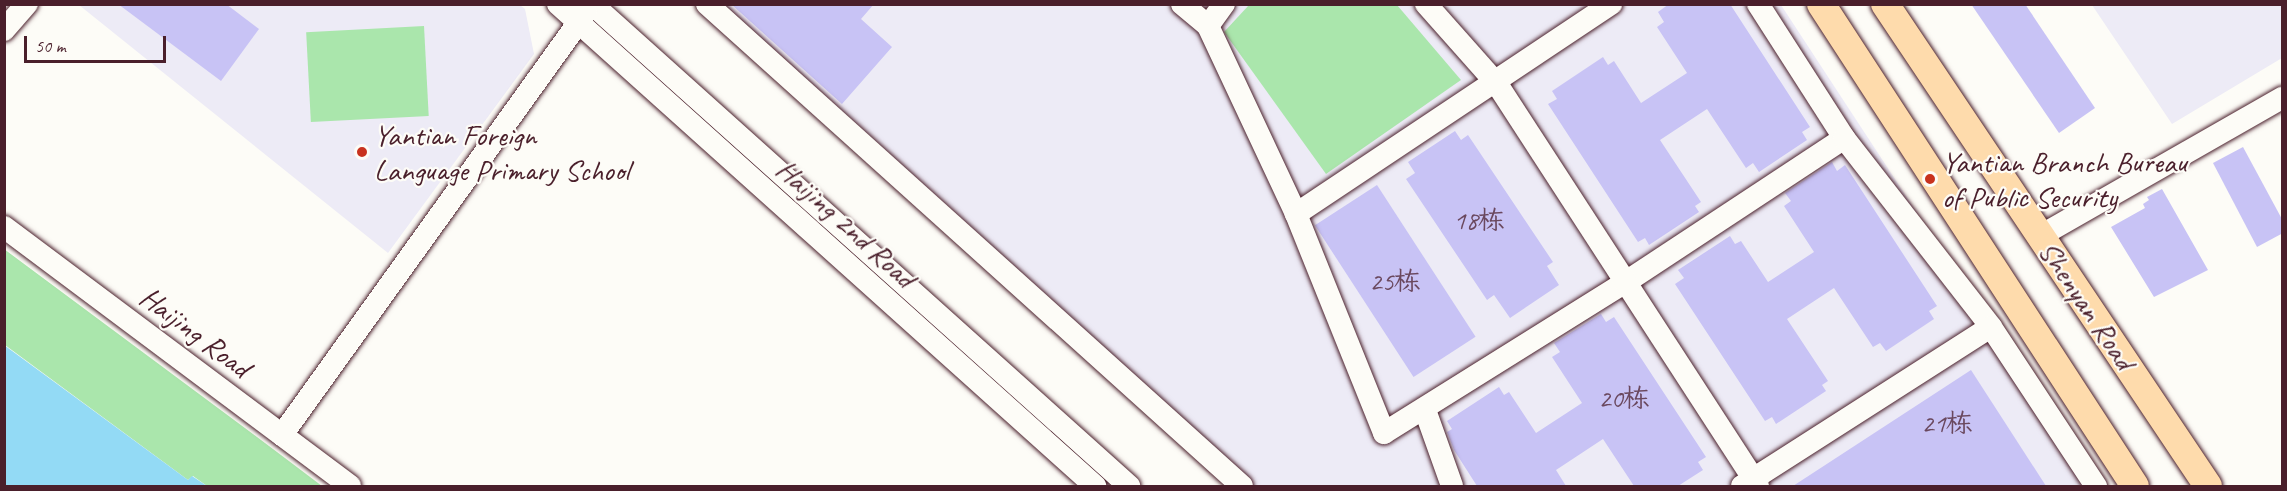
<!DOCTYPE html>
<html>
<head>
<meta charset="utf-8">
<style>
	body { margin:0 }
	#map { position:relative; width:2287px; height:491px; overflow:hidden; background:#fdfcf7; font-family:Caveat,"LXGW WenKai TC",sans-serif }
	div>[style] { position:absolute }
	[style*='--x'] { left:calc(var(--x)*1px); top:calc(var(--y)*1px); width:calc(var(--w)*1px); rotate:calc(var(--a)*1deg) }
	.built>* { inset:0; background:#edebf6 }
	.green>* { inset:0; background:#aae6ac; transform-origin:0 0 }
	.water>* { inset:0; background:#93daf5 }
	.building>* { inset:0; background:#c8c3f5; transform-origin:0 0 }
	.roads { filter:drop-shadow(0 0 2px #4a1f2b) drop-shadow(0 0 2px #4a1f2b) }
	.minor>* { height:22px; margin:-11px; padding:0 11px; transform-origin:11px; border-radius:11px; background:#fdfcf7 }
	.major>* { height:28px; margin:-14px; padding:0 14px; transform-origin:14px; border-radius:14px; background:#fedbac }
	.dots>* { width:16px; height:16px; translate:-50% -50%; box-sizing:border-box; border:3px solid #fdfcf7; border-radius:50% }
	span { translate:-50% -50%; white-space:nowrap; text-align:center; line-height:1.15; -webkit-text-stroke:4.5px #fdfcf7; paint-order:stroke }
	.number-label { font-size:27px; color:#6a485e }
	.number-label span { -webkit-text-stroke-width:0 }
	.poi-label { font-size:30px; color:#4a1f2b }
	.left { translate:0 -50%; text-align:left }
	.street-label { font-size:30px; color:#4a1f2b }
	.frame { position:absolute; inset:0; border:6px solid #4a1f2b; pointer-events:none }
	.scale { position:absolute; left:24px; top:36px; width:142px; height:27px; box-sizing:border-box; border:3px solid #4a1f2b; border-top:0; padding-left:8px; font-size:18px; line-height:21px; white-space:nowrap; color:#4a1f2b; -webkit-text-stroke:4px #fdfcf7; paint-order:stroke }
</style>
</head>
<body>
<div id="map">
	<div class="built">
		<div style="clip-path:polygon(79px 5px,520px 5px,525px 9px,534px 54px,388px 253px)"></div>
		<div style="clip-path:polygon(707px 5px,1781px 5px,2096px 486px,1242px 486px)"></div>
		<div style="clip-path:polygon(2092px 5px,2282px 5px,2282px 58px,2172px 124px)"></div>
	</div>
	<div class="green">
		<div style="clip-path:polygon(1249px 5px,1397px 5px,1461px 80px,1326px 174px,1224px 32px)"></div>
		<div style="left:424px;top:26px;width:90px;height:118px;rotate:87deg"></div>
		<div style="clip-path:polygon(4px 249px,273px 449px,322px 486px,207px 486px,193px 476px,188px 480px,5px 345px)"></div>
	</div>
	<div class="water">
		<div style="clip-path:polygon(4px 345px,188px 480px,192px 476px,207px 486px,5px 486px)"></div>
	</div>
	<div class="building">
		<div style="clip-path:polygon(118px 4px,226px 4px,259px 29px,221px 81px)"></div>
		<div style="clip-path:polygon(731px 4px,874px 4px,861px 19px,892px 47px,842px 104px)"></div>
		<div style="clip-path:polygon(1669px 4px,1730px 4px,1810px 127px,1802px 132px,1807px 140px,1759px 172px,1753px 163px,1746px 168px,1707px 109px,1660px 140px,1701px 202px,1695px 206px,1699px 212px,1649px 245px,1645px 238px,1638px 242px,1548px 104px,1557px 99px,1552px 91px,1603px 57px,1608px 65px,1614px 61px,1641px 103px,1687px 73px,1657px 27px,1664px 22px,1658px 12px)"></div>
		<div style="clip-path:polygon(1971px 4px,2025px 4px,2095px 108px,2059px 133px)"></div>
		<div style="clip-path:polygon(1455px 131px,1461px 140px,1468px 135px,1553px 262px,1547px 266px,1559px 285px,1510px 318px,1494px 295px,1487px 300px,1406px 179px,1415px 173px,1408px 162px)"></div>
		<div style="clip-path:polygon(2243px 147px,2283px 221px,2283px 233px,2257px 247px,2213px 163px)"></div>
		<div style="clip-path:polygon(1832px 162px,1837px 171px,1845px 165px,1937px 306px,1929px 311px,1934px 319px,1886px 351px,1880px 343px,1873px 347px,1834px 288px,1787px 319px,1828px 381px,1822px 385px,1826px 391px,1776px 424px,1772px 417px,1765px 421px,1675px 284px,1684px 278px,1678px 270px,1730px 236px,1735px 244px,1741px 241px,1768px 282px,1814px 252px,1784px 206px,1791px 201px,1785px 193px)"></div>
		<div style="left:1377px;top:185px;width:181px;height:74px;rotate:57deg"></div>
		<div style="clip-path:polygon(2162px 189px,2208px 270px,2154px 297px,2111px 227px,2145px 208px,2143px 204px,2149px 200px,2147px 197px)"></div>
		<div style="clip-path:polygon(1601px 314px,1606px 322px,1614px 317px,1706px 457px,1698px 462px,1703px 470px,1678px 486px,1634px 486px,1603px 439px,1556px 470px,1566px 486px,1477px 486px,1454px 450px,1447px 432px,1452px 429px,1447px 421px,1499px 387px,1504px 395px,1509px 392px,1536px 433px,1582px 403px,1552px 357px,1560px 352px,1554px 343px)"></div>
		<div style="clip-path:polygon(1971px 370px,2046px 486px,1793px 486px)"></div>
	</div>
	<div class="roads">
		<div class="minor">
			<div style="--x:558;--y:4;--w:722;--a:41.91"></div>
			<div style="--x:592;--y:4;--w:722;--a:41.91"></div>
			<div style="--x:707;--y:4;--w:720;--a:42.02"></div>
			<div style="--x:1182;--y:4;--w:34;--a:40"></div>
			<div style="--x:1208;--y:26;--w:208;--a:64.9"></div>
			<div style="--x:1296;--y:214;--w:236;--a:68.1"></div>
			<div style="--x:1384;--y:433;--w:285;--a:-32"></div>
			<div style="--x:1626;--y:282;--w:261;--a:-33.4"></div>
			<div style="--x:1426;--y:4;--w:107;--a:48.4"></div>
			<div style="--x:1497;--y:84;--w:479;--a:57"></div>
			<div style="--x:1758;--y:4;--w:159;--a:57.3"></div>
			<div style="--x:1844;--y:138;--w:239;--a:52.1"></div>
			<div style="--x:1991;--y:327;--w:191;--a:56.6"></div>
			<div style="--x:1208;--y:26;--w:27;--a:-54"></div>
			<div style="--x:4;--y:30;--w:35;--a:-49"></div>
			<div style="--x:1296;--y:214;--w:379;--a:-33.7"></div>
			<div style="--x:4;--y:227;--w:432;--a:36.8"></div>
			<div style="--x:2040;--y:236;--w:279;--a:-29.7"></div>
			<div style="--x:1425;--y:410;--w:81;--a:70.4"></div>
			<div style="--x:282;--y:435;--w:521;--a:-54.3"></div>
			<div style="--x:1742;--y:486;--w:295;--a:-32.6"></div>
		</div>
		<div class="major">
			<div style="--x:1821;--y:4;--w:575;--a:56.92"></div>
			<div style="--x:1885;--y:4;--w:580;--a:56.17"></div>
		</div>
	</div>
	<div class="dots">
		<div style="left:362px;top:152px;background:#c8321e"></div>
		<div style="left:1930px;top:179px;background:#c8321e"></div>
	</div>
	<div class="number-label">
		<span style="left:1479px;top:221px">18栋</span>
		<span style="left:1395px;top:282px">25栋</span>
		<span style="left:1624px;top:399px">20栋</span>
		<span style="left:1947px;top:424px">21栋</span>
	</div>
	<div class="poi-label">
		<span class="left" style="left:374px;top:152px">Yantian Foreign<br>Language Primary School</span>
		<span class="left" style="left:1942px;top:179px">Yantian Branch Bureau<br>of Public Security</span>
	</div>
	<div class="street-label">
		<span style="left:846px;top:223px;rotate:42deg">Haijing 2nd Road</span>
		<span style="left:2087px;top:305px;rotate:56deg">Shenyan Road</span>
		<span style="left:195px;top:332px;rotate:37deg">Haijing Road</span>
	</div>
	<div class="frame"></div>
	<div class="scale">50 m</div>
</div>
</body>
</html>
